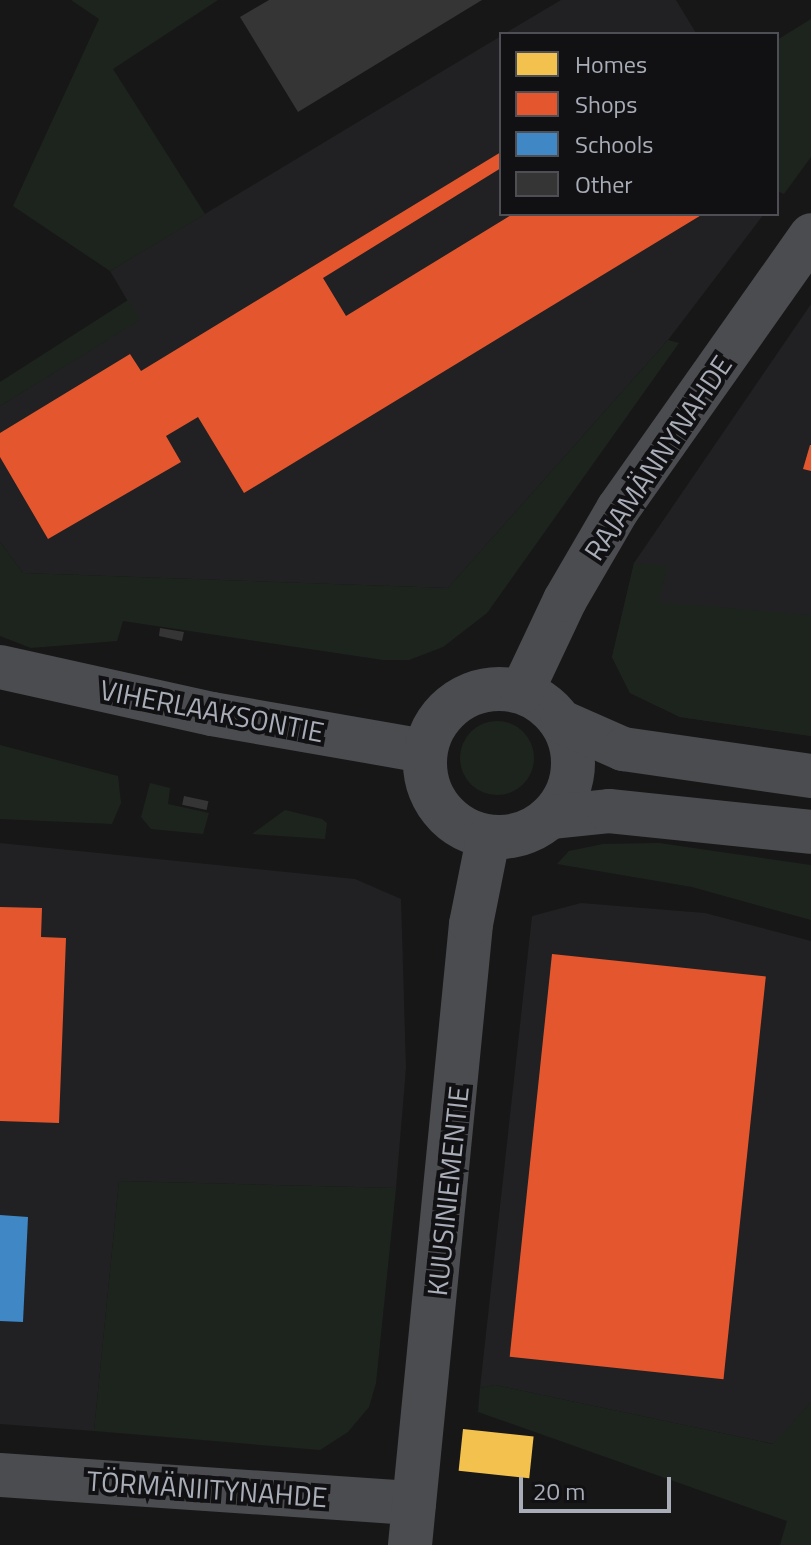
<!DOCTYPE html>
<html>
<head>
<meta charset="utf-8">
<style>
	body { margin:0 }
	#map { position:relative; width:811px; height:1545px; overflow:hidden; background:#171717; font-family:"Titillium Web",sans-serif }
	div>[style] { position:absolute }
	[style*='--x'] { left:calc(var(--x)*1px); top:calc(var(--y)*1px); width:calc(var(--w)*1px); rotate:calc(var(--a)*1deg) }
	.built>* { inset:0; background:#212123 }
	.green>* { inset:0; background:#1d241e }
	.round { border-radius:50% }
	.homes>* { inset:0; background:#f2c14e; transform-origin:0 0 }
	.shops>* { inset:0; background:#e4572e; transform-origin:0 0 }
	.schools>* { inset:0; background:#3f88c5 }
	.building>* { inset:0; background:#353536; transform-origin:0 0 }
	.minor>* { height:44px; margin:-22px; padding:0 22px; transform-origin:22px; border-radius:22px; background:#4b4c50 }
	.minor>.ring { margin:-22px; padding:0; box-sizing:content-box; background:none; border:44px solid #4b4c50; border-radius:50% }
	span { translate:-50% -50%; white-space:nowrap; text-align:center; line-height:1.15; -webkit-text-stroke:8px #111113; paint-order:stroke }
	.street-label { font-size:28px; color:#a8adb8 }
	.legend { position:absolute; left:499px; top:32px; width:280px; height:184px; box-sizing:border-box; background:#111113; border:2px solid #4d4f55; margin:0; padding:10px 14px; list-style:none; font-size:24px; color:#a8adb8 }
	.legend li { display:flex; align-items:center; gap:16px; height:40px }
	.legend b { width:40px; border:2px solid #4d4f55 }
	.scale { position:absolute; left:519px; top:1477px; width:152px; height:36px; box-sizing:border-box; border:4px solid #a8adb8; border-top:0; padding-left:10px; font-size:24px; line-height:28px; white-space:nowrap; color:#a8adb8; -webkit-text-stroke:6px #111113; paint-order:stroke }
</style>
</head>
<body>
<div id="map">
	<div class="built">
		<div style="clip-path:polygon(561px 0,676px 0,696px 33px,504px 34px)"></div>
		<div style="clip-path:polygon(501px 36px,501px 214px,764px 214px,668px 340px,448px 588px,23px 573px,0 542px,0 406px,139px 320px,110px 271px)"></div>
		<div style="clip-path:polygon(811px 304px,811px 736px,680px 717px,630px 693px,612px 657px,634px 563px)"></div>
		<div style="clip-path:polygon(0 843px,355px 879px,401px 899px,406px 1068px,396px 1188px,119px 1181px,94px 1431px,0 1424px)"></div>
		<div style="clip-path:polygon(581px 903px,705px 913px,811px 941px,811px 1402px,774px 1444px,495px 1385px,480px 1388px,532px 916px)"></div>
	</div>
	<div class="green">
		<div style="clip-path:polygon(71px 0,218px 0,113px 69px,205px 214px,110px 271px,13px 206px,99px 19px)"></div>
		<div style="clip-path:polygon(811px 19px,811px 157px,784px 194px,777px 191px,777px 40px)"></div>
		<div style="clip-path:polygon(128px 300px,140px 320px,0 406px,0 382px)"></div>
		<div style="clip-path:polygon(668px 340px,679px 343px,487px 613px,443px 647px,409px 660px,383px 660px,123px 621px,117px 641px,31px 648px,0 636px,0 542px,23px 573px,448px 588px)"></div>
		<div style="clip-path:polygon(634px 563px,668px 566px,658px 602px,811px 615px,811px 736px,680px 717px,630px 693px,612px 657px)"></div>
		<div class="round" style="left:460px;top:721px;width:74px;height:74px"></div>
		<div style="clip-path:polygon(0 745px,118px 776px,121px 803px,112px 824px,0 819px)"></div>
		<div style="clip-path:polygon(150px 783px,170px 788px,168px 804px,209px 813px,203px 834px,151px 829px,141px 817px)"></div>
		<div style="clip-path:polygon(285px 810px,322px 819px,327px 823px,325px 839px,252px 834px)"></div>
		<div style="clip-path:polygon(659px 843px,811px 865px,811px 920px,692px 887px,557px 864px,569px 851px,603px 844px)"></div>
		<div style="clip-path:polygon(119px 1181px,396px 1188px,376px 1383px,369px 1407px,348px 1432px,320px 1450px,94px 1431px)"></div>
		<div style="clip-path:polygon(495px 1385px,773px 1444px,811px 1402px,811px 1545px,780px 1545px,787px 1521px,478px 1412px,480px 1388px)"></div>
	</div>
	<div class="homes">
		<div style="left:463px;top:1429px;width:71px;height:42px;rotate:6deg"></div>
	</div>
	<div class="shops">
		<div style="clip-path:polygon(501px 152px,501px 168px,323px 278px,346px 316px,513px 214px,703px 214px,244px 493px,198px 417px,166px 436px,181px 462px,48px 539px,0 457px,0 433px,130px 354px,141px 371px)"></div>
		<div style="clip-path:polygon(810px 445px,811px 445px,811px 471px,803px 469px)"></div>
		<div style="clip-path:polygon(0 907px,42px 908px,41px 937px,66px 938px,59px 1123px,0 1121px)"></div>
		<div style="left:552px;top:954px;width:215px;height:405px;rotate:6deg"></div>
	</div>
	<div class="schools">
		<div style="clip-path:polygon(0 1215px,28px 1217px,23px 1322px,0 1321px)"></div>
	</div>
	<div class="building">
		<div style="clip-path:polygon(269px 0,482px 0,298px 112px,240px 17px)"></div>
		<div style="clip-path:polygon(160px 628px,184px 632px,182px 641px,159px 636px)"></div>
		<div style="left:184px;top:796px;width:25px;height:9px;rotate:12deg"></div>
	</div>
	<div class="minor">
		<div style="--x:0;--y:667;--w:217;--a:12.5"></div>
		<div style="--x:212;--y:714;--w:215;--a:9.9"></div>
		<div class="ring" style="left:425px;top:689px;width:104px;height:104px"></div>
		<div style="--x:522;--y:691;--w:101;--a:-64.7"></div>
		<div style="--x:565;--y:600;--w:105;--a:-59.8"></div>
		<div style="--x:618;--y:509;--w:335;--a:-54.8"></div>
		<div style="--x:562;--y:722;--w:67;--a:23.9"></div>
		<div style="--x:623;--y:749;--w:190;--a:8.2"></div>
		<div style="--x:551;--y:817;--w:58;--a:-5.9"></div>
		<div style="--x:609;--y:811;--w:203;--a:5.9"></div>
		<div style="--x:0;--y:1475;--w:415;--a:3.9"></div>
		<div style="--x:410;--y:1545;--w:624;--a:-84.39"></div>
		<div style="--x:471;--y:924;--w:87;--a:-78.7"></div>
	</div>
	<div class="street-label">
		<span style="left:658px;top:458px;rotate:-56deg">RAJAMÄNNYNAHDE</span>
		<span style="left:212px;top:711px;rotate:11deg">VIHERLAAKSONTIE</span>
		<span style="left:448px;top:1191px;rotate:-84deg">KUUSINIEMENTIE</span>
		<span style="left:207px;top:1489px;rotate:4deg">TÖRMÄNIITYNAHDE</span>
	</div>
	<ul class="legend">
	<li><b style="height:22px;background:#f2c14e"></b>Homes</li>
	<li><b style="height:22px;background:#e4572e"></b>Shops</li>
	<li><b style="height:22px;background:#3f88c5"></b>Schools</li>
	<li><b style="height:22px;background:#353536"></b>Other</li>
	</ul>
	<div class="scale">20 m</div>
</div>
</body>
</html>
